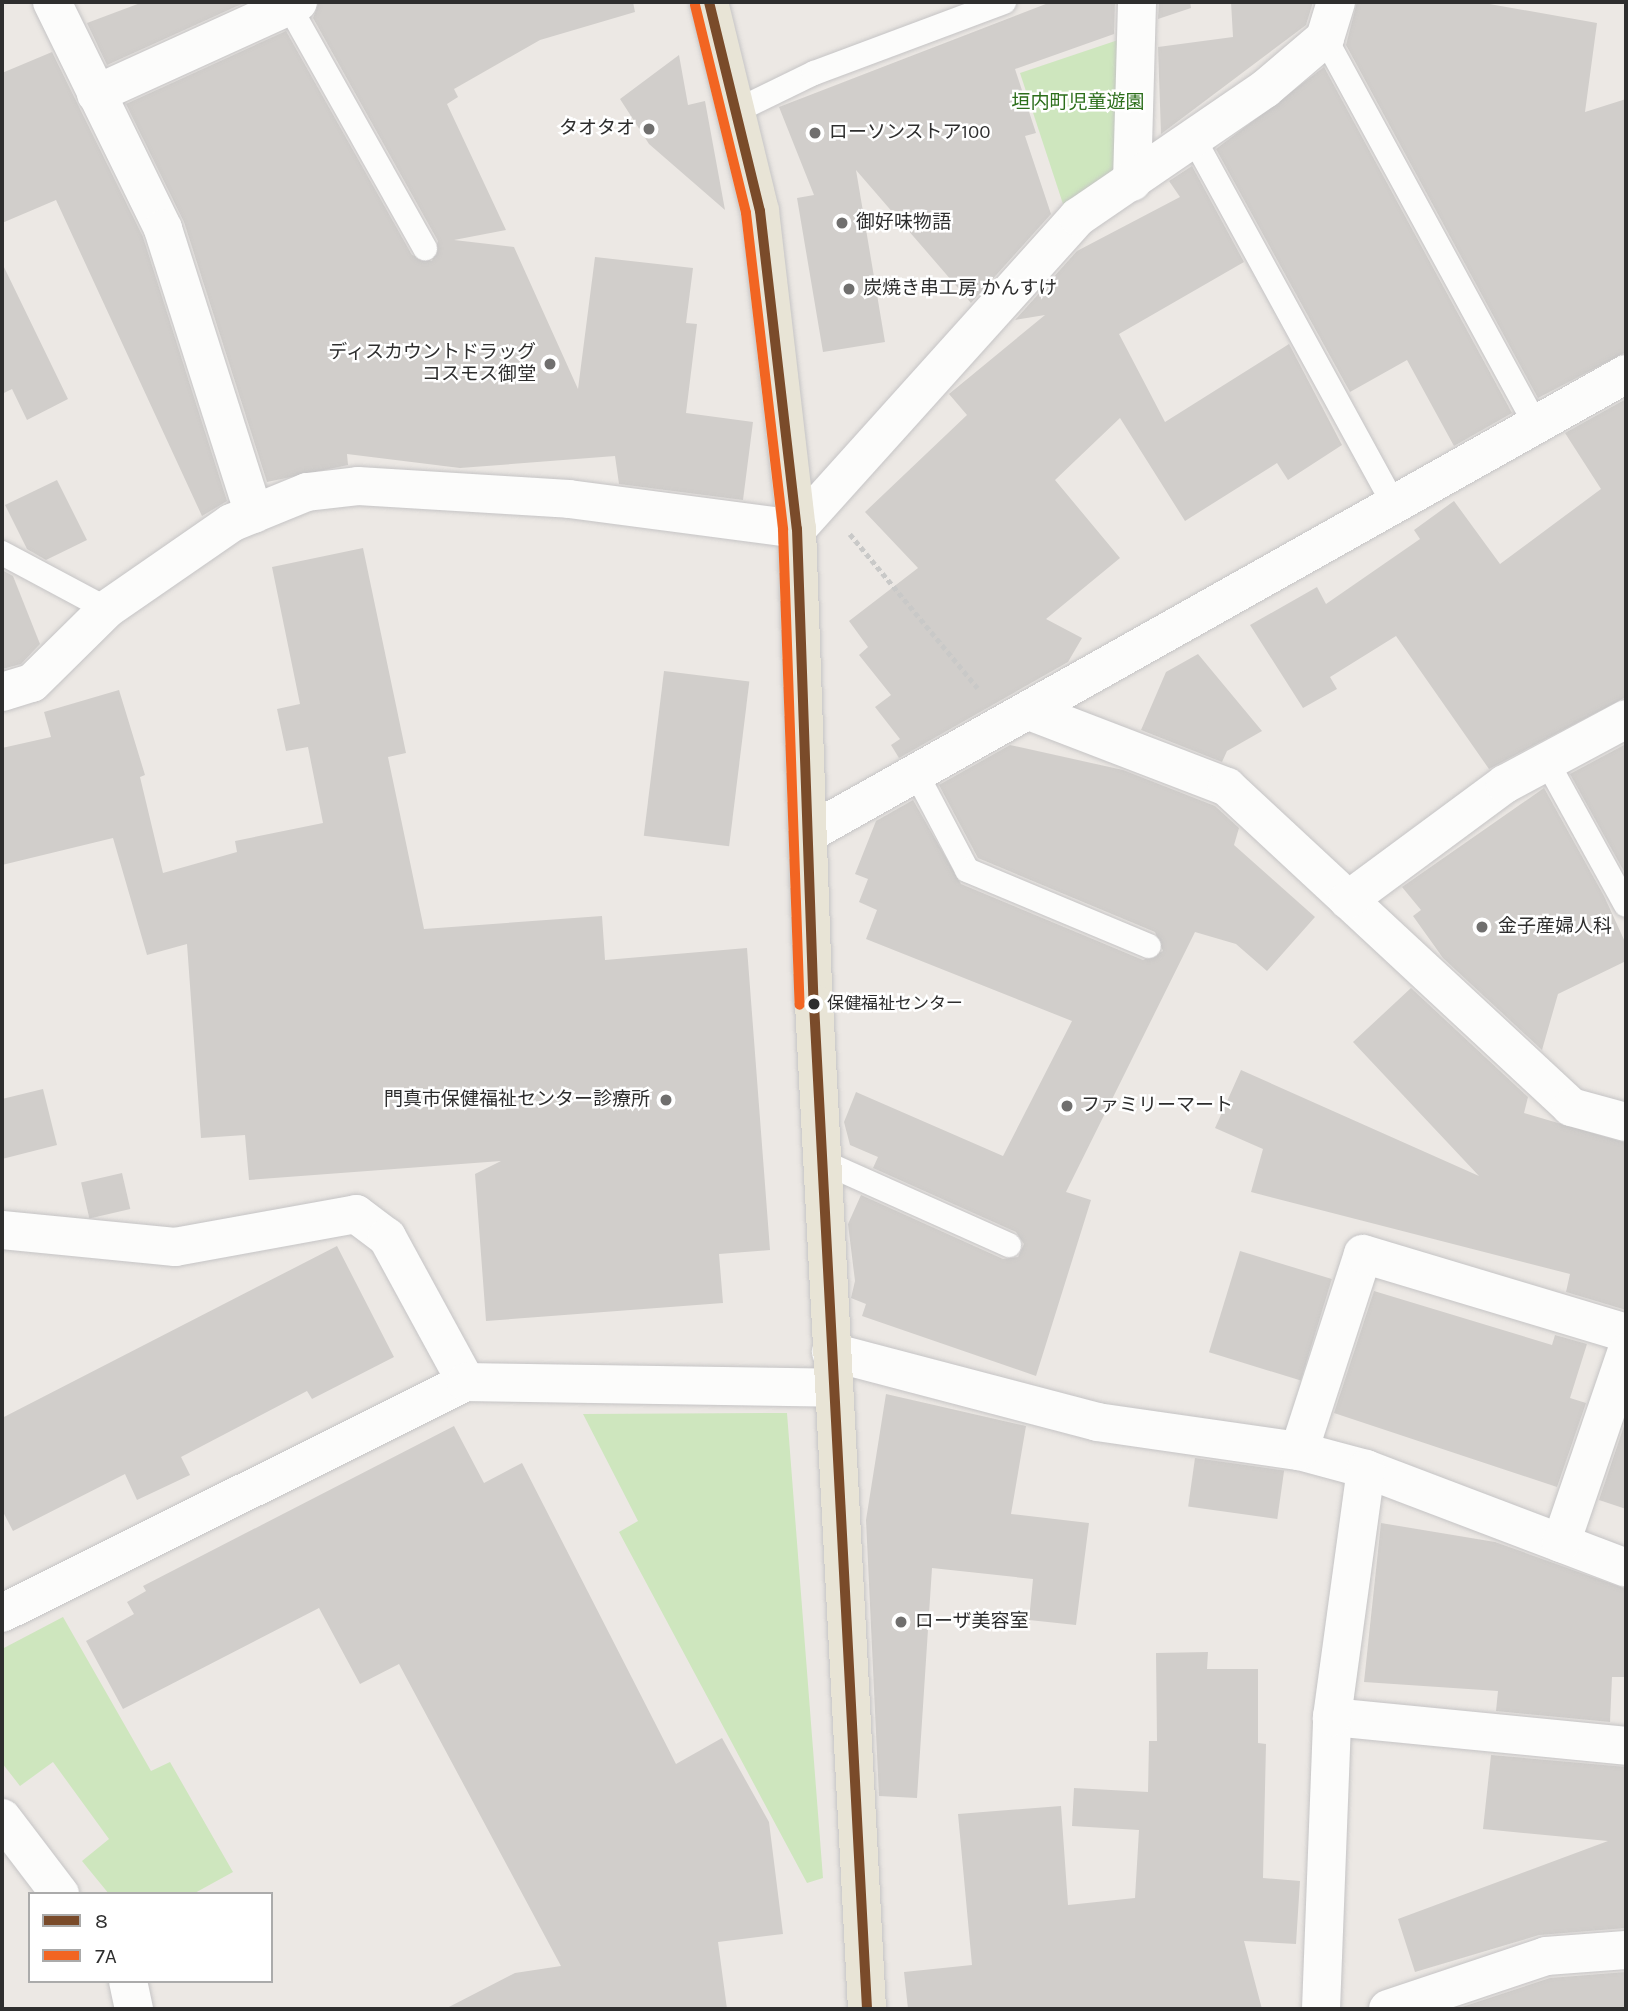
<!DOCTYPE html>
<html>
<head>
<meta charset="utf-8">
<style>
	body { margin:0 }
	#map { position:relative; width:1628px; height:2011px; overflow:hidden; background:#ece8e4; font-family:Karla,"Noto Sans JP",sans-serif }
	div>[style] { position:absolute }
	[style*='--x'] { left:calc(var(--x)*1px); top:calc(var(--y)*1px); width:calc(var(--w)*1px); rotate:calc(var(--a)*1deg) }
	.green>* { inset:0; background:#cee6be }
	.building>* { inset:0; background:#d1cecb; transform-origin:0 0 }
	.path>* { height:4.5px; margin-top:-2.25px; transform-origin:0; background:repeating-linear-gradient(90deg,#c9c9c8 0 5px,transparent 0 8.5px) }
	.roads { filter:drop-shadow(0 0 2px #c5c4c5) drop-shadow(0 0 2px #c5c4c5) }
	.lane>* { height:24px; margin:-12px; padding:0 12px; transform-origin:12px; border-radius:12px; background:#fcfcfb }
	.street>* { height:38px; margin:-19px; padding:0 19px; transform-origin:19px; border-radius:19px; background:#fcfcfb }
	.primary>* { height:38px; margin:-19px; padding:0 19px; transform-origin:19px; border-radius:19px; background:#e8e4d6 }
	.bus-1>* { height:10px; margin:-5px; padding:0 5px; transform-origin:5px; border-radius:5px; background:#7a4b2a }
	.bus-2>* { height:10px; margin:-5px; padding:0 5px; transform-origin:5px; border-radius:5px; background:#f26522 }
	.dots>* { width:19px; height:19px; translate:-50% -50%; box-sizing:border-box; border:4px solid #fff; border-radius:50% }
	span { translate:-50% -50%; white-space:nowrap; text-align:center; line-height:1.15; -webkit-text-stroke:5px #fff; paint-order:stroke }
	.bus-label { font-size:17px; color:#2e2e2e }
	.left { translate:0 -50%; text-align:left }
	.park-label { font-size:19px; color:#2c6e1b }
	.poi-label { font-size:19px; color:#2e2e2e }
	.right { translate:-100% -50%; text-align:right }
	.frame { position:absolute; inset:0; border:4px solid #2e2e2e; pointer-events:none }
	.legend { position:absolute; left:28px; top:1892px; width:245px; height:91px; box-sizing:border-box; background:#fff; border:2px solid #ababab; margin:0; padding:9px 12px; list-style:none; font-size:21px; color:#2e2e2e }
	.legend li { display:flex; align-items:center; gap:14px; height:35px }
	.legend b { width:35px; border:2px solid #ababab }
</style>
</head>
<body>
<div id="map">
	<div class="green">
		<div style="clip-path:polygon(1127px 37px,1122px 181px,1064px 207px,1020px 73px)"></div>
		<div style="clip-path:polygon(787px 1413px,823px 1878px,807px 1883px,619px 1532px,638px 1521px,583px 1414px)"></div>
		<div style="clip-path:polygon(63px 1617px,151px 1771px,170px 1762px,233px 1872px,193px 1894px,109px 1894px,82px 1861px,109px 1839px,53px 1762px,20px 1786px,2px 1763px,2px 1649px)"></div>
	</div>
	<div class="building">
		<div style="clip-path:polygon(143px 2px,246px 2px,107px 65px,87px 23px)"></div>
		<div style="clip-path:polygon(319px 2px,633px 2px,635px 12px,540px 40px,454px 89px,458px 97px,447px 104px,506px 230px,454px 240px,514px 247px,578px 389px,595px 257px,693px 268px,686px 323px,697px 324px,686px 413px,753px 422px,743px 500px,619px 484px,615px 456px,460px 468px,347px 454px,348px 465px,267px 482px,184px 222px,126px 104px,286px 31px,412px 255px,432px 261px,438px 241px,313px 18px)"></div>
		<div style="clip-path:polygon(1051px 2px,1115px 2px,1114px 34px,1015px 69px,1036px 133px,1025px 136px,1051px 214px,971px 303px,856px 170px,885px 342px,823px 352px,797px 198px,814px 195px,779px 107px)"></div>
		<div style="clip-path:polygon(1159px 2px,1190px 2px,1191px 8px,1158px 19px)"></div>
		<div style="clip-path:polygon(1231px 2px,1313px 2px,1306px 25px,1161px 134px,1158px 47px,1233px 37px)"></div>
		<div style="clip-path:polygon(1357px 2px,1478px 2px,1597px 23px,1585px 112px,1626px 99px,1626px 352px,1538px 398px,1346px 45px)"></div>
		<div style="clip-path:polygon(52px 52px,143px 237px,227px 501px,202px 516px,56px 200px,2px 223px,2px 73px)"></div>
		<div style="clip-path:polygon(679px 55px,688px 105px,705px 101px,725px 210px,649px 144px,620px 99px)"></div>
		<div style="clip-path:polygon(1324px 67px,1512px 413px,1454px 446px,1407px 360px,1350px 392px,1216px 149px)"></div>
		<div style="clip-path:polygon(1192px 166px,1244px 262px,1119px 334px,1165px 422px,1289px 344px,1342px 445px,1288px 480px,1277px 463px,1185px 521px,1120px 418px,1055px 480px,1120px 558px,1046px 619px,1082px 638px,1068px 662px,899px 758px,891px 745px,900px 739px,875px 707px,891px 695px,859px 655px,868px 647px,849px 621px,918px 568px,865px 512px,967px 415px,949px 394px,1045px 315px,1015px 320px,1077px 251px,1180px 197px,1169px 181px)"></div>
		<div style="clip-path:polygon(2px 263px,68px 399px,27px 420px,12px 389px,2px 394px)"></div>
		<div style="clip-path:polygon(1626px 399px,1626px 697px,1489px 769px,1396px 636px,1330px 677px,1337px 689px,1303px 708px,1250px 625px,1317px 587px,1326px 604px,1420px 539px,1414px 530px,1454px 501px,1500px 564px,1601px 489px,1565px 433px)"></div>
		<div style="clip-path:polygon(57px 480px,87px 540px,46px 560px,27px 549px,5px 505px)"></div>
		<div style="clip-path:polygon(363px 548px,406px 753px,388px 757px,424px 929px,602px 916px,605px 960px,747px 948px,770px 1250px,719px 1254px,723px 1303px,486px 1321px,475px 1174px,501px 1161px,249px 1180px,245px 1135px,201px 1138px,187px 944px,147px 955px,113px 838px,2px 865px,2px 748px,51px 737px,44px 712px,119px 690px,145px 775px,140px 777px,163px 873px,237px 852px,235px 841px,323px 823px,308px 747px,286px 751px,277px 709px,300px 704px,272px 567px)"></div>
		<div style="clip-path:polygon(2px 570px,13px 576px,40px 644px,21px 664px,2px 669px)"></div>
		<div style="clip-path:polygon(1198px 654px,1262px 731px,1227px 751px,1222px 762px,1141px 730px,1166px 672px)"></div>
		<div style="left:664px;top:671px;width:86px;height:166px;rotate:7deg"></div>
		<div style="clip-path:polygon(1626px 744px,1626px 875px,1570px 774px)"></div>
		<div style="clip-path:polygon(1010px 745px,1123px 770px,1215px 806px,1239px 828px,1234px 845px,1315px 917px,1267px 971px,1236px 944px,1195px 932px,1066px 1192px,1091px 1200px,1036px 1376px,862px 1316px,866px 1304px,851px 1298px,855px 1281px,848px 1224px,861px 1195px,1003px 1259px,1018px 1257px,1024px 1244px,1016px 1232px,873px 1168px,878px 1157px,850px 1145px,844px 1122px,856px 1092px,1003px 1156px,1072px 1021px,866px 939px,877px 910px,859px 902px,868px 879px,855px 874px,876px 821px,913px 800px,961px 884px,1143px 960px,1163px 951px,1155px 932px,978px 858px,939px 785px)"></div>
		<div style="clip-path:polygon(1544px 788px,1604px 896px,1626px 944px,1626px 961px,1558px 994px,1542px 1050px,1443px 958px,1413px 916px,1421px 910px,1402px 887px)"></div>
		<div style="clip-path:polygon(1411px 988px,1528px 1097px,1524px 1113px,1626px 1143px,1626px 1310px,1566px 1292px,1570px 1274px,1251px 1192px,1263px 1149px,1215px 1128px,1241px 1070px,1479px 1176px,1353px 1042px)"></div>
		<div style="clip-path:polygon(43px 1089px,57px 1145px,2px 1159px,2px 1099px)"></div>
		<div style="left:122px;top:1173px;width:37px;height:42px;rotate:77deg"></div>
		<div style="clip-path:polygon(337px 1246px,394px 1357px,312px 1399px,307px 1391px,181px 1457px,190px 1475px,137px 1500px,125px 1474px,13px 1531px,2px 1510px,2px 1418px)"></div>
		<div style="left:1240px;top:1251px;width:96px;height:106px;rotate:17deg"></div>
		<div style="clip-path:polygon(1374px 1291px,1552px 1345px,1555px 1335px,1587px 1344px,1570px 1398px,1586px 1403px,1557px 1487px,1334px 1413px)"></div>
		<div style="clip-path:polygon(886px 1394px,1026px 1426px,1011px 1514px,1089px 1523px,1076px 1625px,1029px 1620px,1033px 1579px,932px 1568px,917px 1798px,879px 1796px,866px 1520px)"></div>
		<div style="clip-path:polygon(1626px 1420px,1626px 1509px,1599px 1500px)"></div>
		<div style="clip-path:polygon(454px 1426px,484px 1483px,522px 1463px,676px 1764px,722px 1738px,769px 1822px,783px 1934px,718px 1942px,727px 2009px,445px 2009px,515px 1973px,561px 1966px,399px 1664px,360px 1684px,319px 1608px,123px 1709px,86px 1641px,134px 1614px,127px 1602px,146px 1591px,143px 1586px)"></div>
		<div style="left:1195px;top:1458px;width:90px;height:49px;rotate:8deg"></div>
		<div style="clip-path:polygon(1381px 1523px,1495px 1542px,1626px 1589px,1626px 1677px,1612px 1677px,1610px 1722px,1496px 1711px,1498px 1691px,1364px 1682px)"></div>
		<div style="clip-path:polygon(1208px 1652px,1207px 1669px,1258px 1669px,1258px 1743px,1266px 1744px,1263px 1878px,1300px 1881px,1296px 1944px,1244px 1941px,1262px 2009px,908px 2009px,904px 1972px,972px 1965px,958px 1814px,1061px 1806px,1068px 1905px,1135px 1898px,1139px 1830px,1072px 1826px,1074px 1788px,1148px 1792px,1149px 1741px,1157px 1741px,1156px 1653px)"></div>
		<div style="clip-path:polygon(1491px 1755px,1626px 1767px,1626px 1928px,1539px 1935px,1415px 1972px,1398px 1919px,1608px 1841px,1483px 1829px)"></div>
		<div style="clip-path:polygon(1626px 1972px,1626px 2009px,1456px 2009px,1550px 1978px)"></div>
	</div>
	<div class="path">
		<div style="--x:850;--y:534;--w:200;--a:50.3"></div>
	</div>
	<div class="roads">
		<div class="lane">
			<div style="--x:289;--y:6;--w:278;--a:60.7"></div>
			<div style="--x:1325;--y:38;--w:443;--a:61.4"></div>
			<div style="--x:738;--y:110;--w:85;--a:-26"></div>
			<div style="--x:814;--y:73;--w:203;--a:-20.5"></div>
			<div style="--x:1195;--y:141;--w:414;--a:61.3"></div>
			<div style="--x:2;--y:553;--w:119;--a:28.1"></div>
			<div style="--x:1547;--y:762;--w:163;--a:61.1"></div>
			<div style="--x:917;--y:775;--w:107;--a:62.2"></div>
			<div style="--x:967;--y:870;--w:197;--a:22.7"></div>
			<div style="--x:821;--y:1161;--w:206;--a:24.1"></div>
		</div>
		<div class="street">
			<div style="--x:52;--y:2;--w:253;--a:63.9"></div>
			<div style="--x:163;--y:229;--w:299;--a:72.3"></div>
			<div style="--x:96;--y:94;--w:222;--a:-24.5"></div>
			<div style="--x:1132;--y:182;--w:180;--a:-88.4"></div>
			<div style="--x:2;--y:692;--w:31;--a:-17"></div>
			<div style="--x:32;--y:683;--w:105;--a:-44.6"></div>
			<div style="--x:107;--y:609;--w:151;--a:-34.7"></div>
			<div style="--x:231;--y:523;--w:82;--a:-22.2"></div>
			<div style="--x:307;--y:492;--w:51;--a:-6.7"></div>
			<div style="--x:358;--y:486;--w:211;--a:3.5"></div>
			<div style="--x:569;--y:499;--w:230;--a:7.5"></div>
			<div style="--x:797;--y:529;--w:420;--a:-48"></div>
			<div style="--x:1078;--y:217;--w:227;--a:-34.4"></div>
			<div style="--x:1265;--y:89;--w:79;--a:-40.4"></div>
			<div style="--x:1325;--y:38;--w:38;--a:-73"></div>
			<div style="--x:1032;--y:712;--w:209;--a:21"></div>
			<div style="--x:1227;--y:787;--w:470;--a:42.9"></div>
			<div style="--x:1571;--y:1107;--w:57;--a:15.3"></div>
			<div style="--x:811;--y:832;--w:935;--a:-29.33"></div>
			<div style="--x:1348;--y:900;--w:195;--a:-36.5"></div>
			<div style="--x:1505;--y:784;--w:137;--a:-28.2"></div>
			<div style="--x:2;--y:1230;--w:174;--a:5.6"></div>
			<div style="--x:175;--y:1247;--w:184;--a:-10.3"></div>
			<div style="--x:356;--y:1214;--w:39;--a:37"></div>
			<div style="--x:387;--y:1237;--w:165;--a:61.4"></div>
			<div style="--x:831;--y:1352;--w:275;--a:14.7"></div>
			<div style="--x:1097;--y:1422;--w:204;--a:8.2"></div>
			<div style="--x:1299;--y:1451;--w:69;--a:15"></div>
			<div style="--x:1366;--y:1469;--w:278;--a:20.8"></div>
			<div style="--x:1299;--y:1451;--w:207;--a:-72"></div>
			<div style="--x:1363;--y:1254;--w:275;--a:16.7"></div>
			<div style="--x:1561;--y:1543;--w:201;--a:-71.1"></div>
			<div style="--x:2;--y:1613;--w:518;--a:-26.47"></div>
			<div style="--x:466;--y:1382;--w:368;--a:0.9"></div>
			<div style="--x:1332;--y:1717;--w:295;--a:5.6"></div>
			<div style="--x:2;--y:1818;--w:96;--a:52.7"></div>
			<div style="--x:128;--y:1981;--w:29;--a:78"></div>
			<div style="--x:1321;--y:2009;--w:292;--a:-87.8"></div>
			<div style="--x:1332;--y:1717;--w:250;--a:-82.2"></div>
			<div style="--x:1388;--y:2009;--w:167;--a:-18.5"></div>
			<div style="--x:1546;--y:1956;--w:80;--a:-4.3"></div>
		</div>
		<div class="primary">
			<div style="--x:709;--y:2;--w:215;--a:76.3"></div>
			<div style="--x:760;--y:211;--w:320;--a:83.4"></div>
			<div style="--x:797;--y:529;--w:475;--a:88"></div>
			<div style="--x:814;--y:1004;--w:1006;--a:86.98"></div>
		</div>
	</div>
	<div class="bus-1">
		<div style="--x:709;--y:2;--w:215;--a:76.3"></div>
		<div style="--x:760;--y:211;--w:320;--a:83.4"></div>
		<div style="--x:797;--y:529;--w:475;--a:88"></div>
		<div style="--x:814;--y:1004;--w:1006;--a:86.98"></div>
	</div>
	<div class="bus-2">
		<div style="--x:695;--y:5;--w:214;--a:76.2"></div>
		<div style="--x:746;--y:213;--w:319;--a:83.3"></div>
		<div style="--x:783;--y:530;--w:475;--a:88"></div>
	</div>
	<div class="dots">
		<div style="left:649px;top:129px;background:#706f6e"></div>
		<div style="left:815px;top:133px;background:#706f6e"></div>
		<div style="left:842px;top:223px;background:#706f6e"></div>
		<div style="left:849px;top:289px;background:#706f6e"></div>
		<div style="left:550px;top:364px;background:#706f6e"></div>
		<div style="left:1482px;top:927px;background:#706f6e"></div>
		<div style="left:814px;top:1004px;background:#2e2e2e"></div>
		<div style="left:666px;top:1100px;background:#706f6e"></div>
		<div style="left:1067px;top:1106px;background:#706f6e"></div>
		<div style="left:901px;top:1622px;background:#706f6e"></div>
	</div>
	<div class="bus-label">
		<span class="left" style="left:827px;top:1004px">保健福祉センター</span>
	</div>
	<div class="park-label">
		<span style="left:1078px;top:103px">垣内町児童遊園</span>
	</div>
	<div class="poi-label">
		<span class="right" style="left:635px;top:129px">タオタオ</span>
		<span class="left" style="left:829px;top:133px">ローソンストア100</span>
		<span class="left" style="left:856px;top:223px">御好味物語</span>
		<span class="left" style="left:863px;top:289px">炭焼き串工房 かんすけ</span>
		<span class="right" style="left:536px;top:364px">ディスカウントドラッグ<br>コスモス御堂</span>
		<span class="left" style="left:1498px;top:927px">金子産婦人科</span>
		<span class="right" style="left:650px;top:1100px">門真市保健福祉センター診療所</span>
		<span class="left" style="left:1081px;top:1106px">ファミリーマート</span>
		<span class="left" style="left:915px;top:1622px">ローザ美容室</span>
	</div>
	<div class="frame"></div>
	<ul class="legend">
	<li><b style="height:9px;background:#7a4b2a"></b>8</li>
	<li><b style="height:9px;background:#f26522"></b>7A</li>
	</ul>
</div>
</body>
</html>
